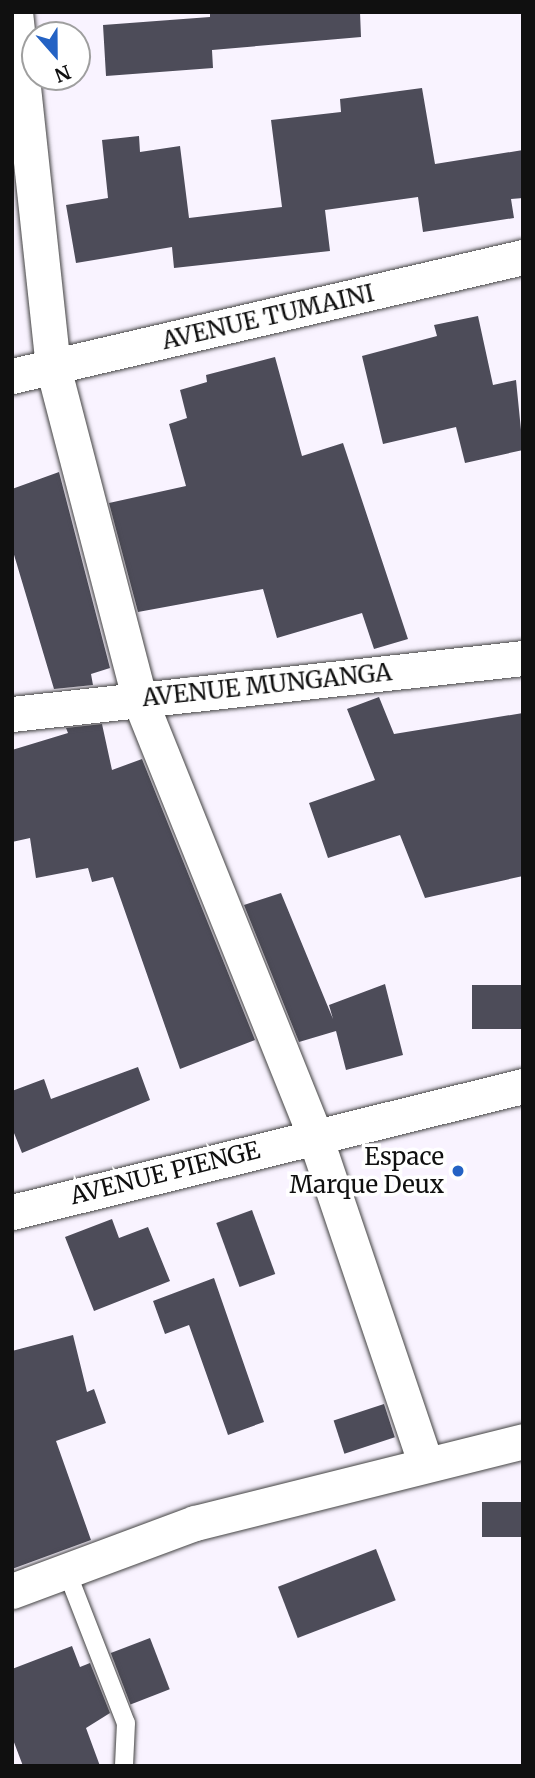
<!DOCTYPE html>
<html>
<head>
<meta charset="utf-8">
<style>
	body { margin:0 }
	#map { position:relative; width:535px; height:1778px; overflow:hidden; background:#f9f3ff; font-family:Merriweather,serif }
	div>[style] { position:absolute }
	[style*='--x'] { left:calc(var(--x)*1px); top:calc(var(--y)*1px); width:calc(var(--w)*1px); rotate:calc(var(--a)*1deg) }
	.building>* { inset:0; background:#4d4c59; transform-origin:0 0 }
	.roads { filter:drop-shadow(0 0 2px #434343) drop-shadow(0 0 2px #434343) }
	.lane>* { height:18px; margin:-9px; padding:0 9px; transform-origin:9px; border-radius:9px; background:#fff }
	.street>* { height:35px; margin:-17.5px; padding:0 17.5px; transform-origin:17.5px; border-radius:17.5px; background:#fff }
	.dots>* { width:19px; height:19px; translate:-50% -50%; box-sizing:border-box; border:4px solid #fff; border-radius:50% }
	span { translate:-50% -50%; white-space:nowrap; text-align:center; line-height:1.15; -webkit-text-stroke:7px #fff; paint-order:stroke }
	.street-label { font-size:24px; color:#101010 }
	.poi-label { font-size:24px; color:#101010 }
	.right { translate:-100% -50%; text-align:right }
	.frame { position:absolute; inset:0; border:14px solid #101010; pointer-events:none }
	.north { position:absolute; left:21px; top:21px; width:70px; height:70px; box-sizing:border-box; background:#fff; border:2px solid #9f9f9f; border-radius:50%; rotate:159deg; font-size:19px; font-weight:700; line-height:28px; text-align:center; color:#101010 }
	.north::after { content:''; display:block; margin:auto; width:24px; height:32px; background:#2462c4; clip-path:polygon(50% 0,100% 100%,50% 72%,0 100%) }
</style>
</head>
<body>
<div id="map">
	<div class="building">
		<div style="clip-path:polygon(210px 12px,360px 12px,361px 37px,212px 50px,213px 68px,106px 76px,103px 25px,210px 17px)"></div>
		<div style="clip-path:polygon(422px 88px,435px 164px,523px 150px,523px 198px,511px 199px,514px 218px,423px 232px,418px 197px,325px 210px,330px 251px,174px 268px,172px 247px,76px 263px,66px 205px,108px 198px,102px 140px,139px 136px,140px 152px,180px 146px,189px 218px,282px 207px,271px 120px,341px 112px,340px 99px)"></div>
		<div style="clip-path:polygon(478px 316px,493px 385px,516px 380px,523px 450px,465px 463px,456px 427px,383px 444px,362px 356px,437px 336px,434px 325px)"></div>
		<div style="clip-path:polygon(275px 357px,302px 456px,343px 443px,408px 639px,374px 649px,362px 613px,277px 638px,263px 589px,138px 612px,109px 503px,186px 486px,169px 424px,187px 418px,180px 390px,207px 382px,206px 375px)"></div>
		<div style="clip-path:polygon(59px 472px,110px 668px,91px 674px,93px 685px,54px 689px,12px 548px,12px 489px)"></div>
		<div style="clip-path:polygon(379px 697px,394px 734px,523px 713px,523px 876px,425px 898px,400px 835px,328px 858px,309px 803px,375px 780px,347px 709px)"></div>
		<div style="clip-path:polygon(102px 724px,112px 770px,142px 759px,255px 1040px,180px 1069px,113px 877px,92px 882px,88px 868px,36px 878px,30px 838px,12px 842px,12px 750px,68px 733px,66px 728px)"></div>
		<div style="clip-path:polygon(281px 893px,333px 1019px,329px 1005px,385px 984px,403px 1055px,346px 1070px,336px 1031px,299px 1042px,244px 905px)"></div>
		<div style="left:523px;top:985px;width:44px;height:51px;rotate:90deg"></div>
		<div style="clip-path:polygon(138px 1067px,150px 1100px,22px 1153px,12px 1128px,12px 1091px,44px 1079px,51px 1099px)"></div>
		<div style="left:252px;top:1210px;width:68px;height:38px;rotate:70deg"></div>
		<div style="clip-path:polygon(112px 1219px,119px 1238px,148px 1227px,170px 1281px,94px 1311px,65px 1237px)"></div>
		<div style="clip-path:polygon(214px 1278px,264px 1422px,228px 1435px,189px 1325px,165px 1334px,153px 1301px)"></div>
		<div style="clip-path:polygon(73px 1335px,87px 1392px,94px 1389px,106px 1423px,56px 1441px,91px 1540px,12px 1569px,12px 1351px)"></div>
		<div style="left:384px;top:1404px;width:35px;height:53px;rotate:72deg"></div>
		<div style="left:523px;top:1502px;width:35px;height:41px;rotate:90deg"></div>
		<div style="left:376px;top:1549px;width:55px;height:105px;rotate:69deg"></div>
		<div style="left:150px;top:1638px;width:55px;height:42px;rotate:69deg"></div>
		<div style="clip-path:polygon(72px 1646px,80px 1667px,90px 1663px,110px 1713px,86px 1728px,100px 1766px,23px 1766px,12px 1737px,12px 1669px)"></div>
	</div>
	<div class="roads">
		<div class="lane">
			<div style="--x:67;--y:1572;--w:162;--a:68.7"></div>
			<div style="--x:126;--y:1723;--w:43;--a:92.7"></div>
		</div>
		<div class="street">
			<div style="--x:15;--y:12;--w:357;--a:83.9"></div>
			<div style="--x:53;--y:367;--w:342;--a:75.4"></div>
			<div style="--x:139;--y:698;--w:470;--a:68.1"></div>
			<div style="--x:314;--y:1134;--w:349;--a:71.3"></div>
			<div style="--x:12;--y:376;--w:525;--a:-13.11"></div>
			<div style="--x:12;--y:714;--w:514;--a:-6.25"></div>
			<div style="--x:12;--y:1212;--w:526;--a:-13.85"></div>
			<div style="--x:12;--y:1591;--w:195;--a:-20.4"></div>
			<div style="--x:195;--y:1523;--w:338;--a:-14"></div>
		</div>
	</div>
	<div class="dots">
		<div style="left:458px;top:1171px;background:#2462c4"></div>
	</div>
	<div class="street-label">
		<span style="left:268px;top:317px;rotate:-13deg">AVENUE TUMAINI</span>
		<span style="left:267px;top:685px;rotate:-6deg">AVENUE MUNGANGA</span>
		<span style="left:165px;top:1173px;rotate:-14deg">AVENUE PIENGE</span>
	</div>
	<div class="poi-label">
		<span class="right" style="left:444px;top:1171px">Espace<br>Marque Deux</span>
	</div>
	<div class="frame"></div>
	<div class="north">N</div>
</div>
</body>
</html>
